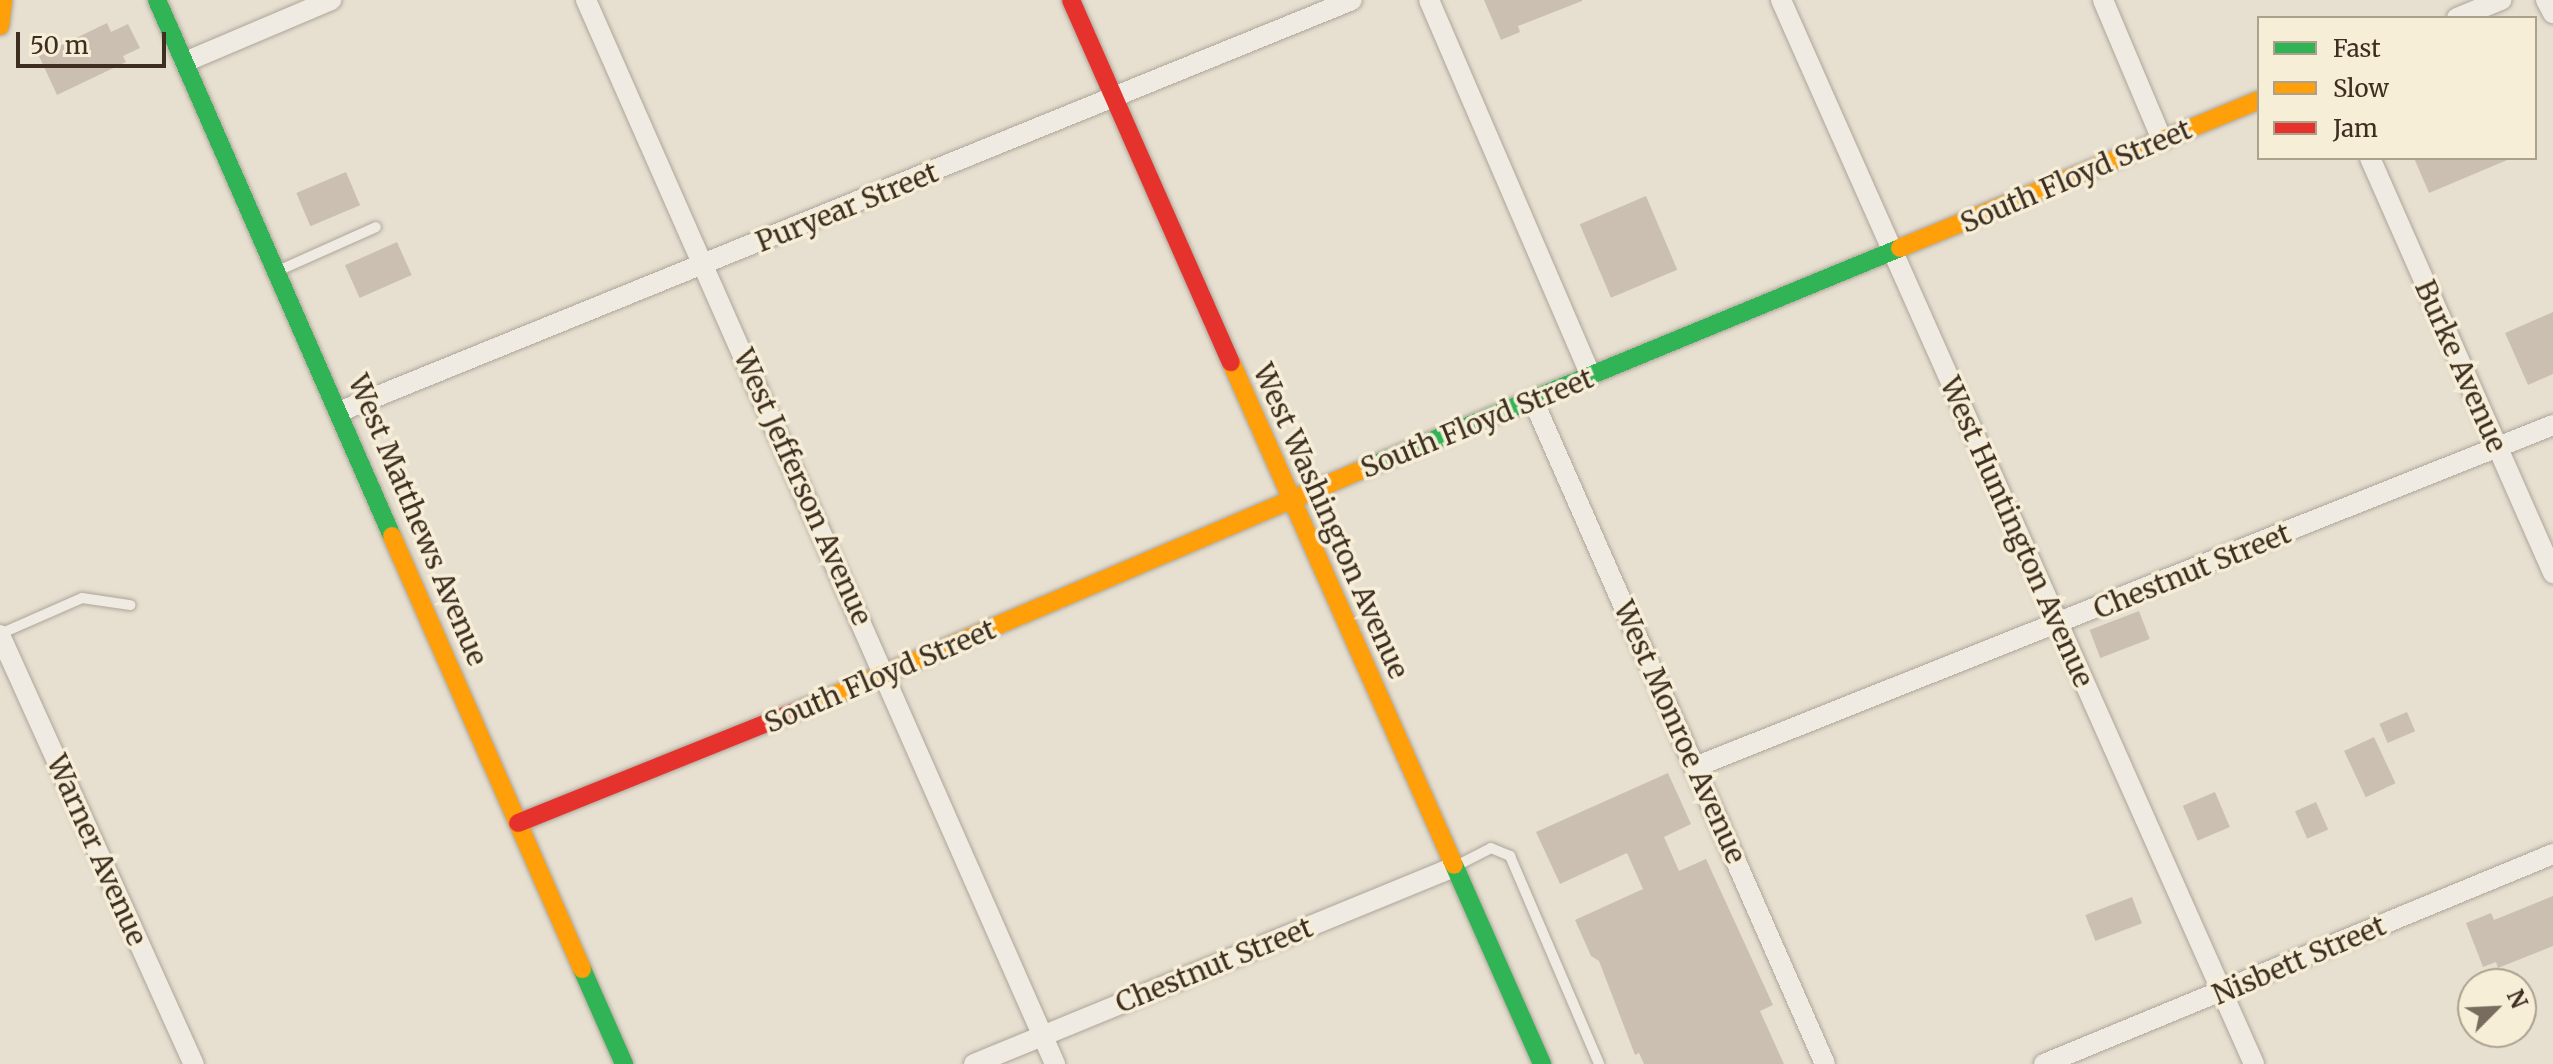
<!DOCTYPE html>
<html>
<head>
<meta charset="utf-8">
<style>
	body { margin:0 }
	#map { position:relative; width:2553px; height:1064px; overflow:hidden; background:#e7e0d1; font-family:Merriweather,serif }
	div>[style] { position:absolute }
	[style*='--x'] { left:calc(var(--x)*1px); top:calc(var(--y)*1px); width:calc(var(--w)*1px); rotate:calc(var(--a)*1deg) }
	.building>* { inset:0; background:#cbbfb2; transform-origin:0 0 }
	.roads { filter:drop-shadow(0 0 2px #ada599) drop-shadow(0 0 2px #ada599) }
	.lane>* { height:10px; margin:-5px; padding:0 5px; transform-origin:5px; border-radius:5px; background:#efebe3 }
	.street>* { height:20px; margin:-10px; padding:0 10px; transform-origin:10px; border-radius:10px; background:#efebe3 }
	.fast>* { height:18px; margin:-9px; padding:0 9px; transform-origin:9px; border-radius:9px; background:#30b455 }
	.slow>* { height:18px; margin:-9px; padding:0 9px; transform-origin:9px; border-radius:9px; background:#ff9f0a }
	.jam>* { height:18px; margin:-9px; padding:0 9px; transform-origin:9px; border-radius:9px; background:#e5322d }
	span { translate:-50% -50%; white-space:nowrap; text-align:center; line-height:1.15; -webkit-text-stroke:7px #f7eed8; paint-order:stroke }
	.street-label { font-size:28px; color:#3d2e20 }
	.legend { position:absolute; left:2257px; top:16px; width:280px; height:144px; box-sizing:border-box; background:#f7eed8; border:2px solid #ada18e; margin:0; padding:10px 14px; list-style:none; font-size:24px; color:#3d2e20 }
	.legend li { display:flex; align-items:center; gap:16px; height:40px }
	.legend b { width:40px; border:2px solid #ada18e }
	.north { position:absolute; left:2457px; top:968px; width:80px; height:80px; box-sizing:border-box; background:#f7eed8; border:2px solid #ada18e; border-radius:50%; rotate:66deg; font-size:22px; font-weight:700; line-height:32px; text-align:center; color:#3d2e20 }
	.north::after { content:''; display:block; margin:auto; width:28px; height:36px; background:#786c5e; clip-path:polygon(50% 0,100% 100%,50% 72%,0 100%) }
	.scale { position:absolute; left:16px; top:32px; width:150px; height:36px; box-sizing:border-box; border:4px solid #3d2e20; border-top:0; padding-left:10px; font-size:24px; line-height:28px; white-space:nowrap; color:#3d2e20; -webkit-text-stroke:6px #f7eed8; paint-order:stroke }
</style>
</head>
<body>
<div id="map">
	<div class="building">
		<div style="clip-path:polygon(1484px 0,1582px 0,1582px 1px,1518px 26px,1520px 32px,1501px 40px)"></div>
		<div style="clip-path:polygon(107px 23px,111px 32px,128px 24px,140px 48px,123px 56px,126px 62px,57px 95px,39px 56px)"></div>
		<div style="clip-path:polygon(2414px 158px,2512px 158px,2429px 193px)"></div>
		<div style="left:346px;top:172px;width:36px;height:54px;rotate:67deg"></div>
		<div style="left:1646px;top:196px;width:80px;height:72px;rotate:67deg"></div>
		<div style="left:397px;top:242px;width:36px;height:57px;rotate:66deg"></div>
		<div style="clip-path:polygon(2553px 312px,2553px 374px,2528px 385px,2505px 333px)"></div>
		<div style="left:2139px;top:611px;width:30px;height:53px;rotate:69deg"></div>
		<div style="left:2407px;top:712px;width:21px;height:30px;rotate:67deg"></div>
		<div style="left:2374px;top:737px;width:51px;height:33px;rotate:65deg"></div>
		<div style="clip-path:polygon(1668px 773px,1691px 824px,1664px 837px,1679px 871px,1706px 859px,1773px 1005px,1760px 1011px,1784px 1064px,1644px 1064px,1639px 1053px,1635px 1055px,1599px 961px,1591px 956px,1575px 920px,1643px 889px,1627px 853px,1560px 884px,1536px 832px)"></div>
		<div style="left:2215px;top:792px;width:38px;height:35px;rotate:67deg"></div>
		<div style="left:2316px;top:802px;width:30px;height:23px;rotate:66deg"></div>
		<div style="clip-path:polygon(2553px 896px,2553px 946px,2498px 968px,2496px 962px,2483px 967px,2466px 923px,2491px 913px,2494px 920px)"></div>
		<div style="left:2132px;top:897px;width:28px;height:50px;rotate:69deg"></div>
	</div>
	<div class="roads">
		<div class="lane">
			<div style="--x:280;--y:270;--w:105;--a:-24.1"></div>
			<div style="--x:0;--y:634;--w:90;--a:-23.7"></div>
			<div style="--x:82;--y:598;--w:49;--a:8.3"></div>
			<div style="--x:1456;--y:866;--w:39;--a:-27"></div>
			<div style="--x:1491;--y:848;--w:21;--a:23"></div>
			<div style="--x:1510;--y:856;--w:226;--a:66.8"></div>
		</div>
		<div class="street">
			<div style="--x:586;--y:0;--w:1163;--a:66.21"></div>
			<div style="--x:1429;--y:0;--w:409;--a:66.7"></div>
			<div style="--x:1781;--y:0;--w:1164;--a:66.03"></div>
			<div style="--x:2103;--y:0;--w:152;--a:67.1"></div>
			<div style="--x:2546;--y:0;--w:15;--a:62"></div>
			<div style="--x:2457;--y:18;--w:48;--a:-22.2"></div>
			<div style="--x:185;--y:62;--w:159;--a:-23"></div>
			<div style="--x:2370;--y:158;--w:454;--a:66.2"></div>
			<div style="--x:1533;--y:400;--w:725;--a:66.26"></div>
			<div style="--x:341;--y:411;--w:1091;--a:-22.12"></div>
			<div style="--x:0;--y:635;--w:471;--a:65.7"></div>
			<div style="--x:1695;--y:767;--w:924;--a:-21.73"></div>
			<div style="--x:974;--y:1064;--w:519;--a:-22.31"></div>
			<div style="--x:2044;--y:1064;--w:551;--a:-22.42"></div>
		</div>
		<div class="fast">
			<div style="--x:157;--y:0;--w:585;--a:66.33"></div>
			<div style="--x:1368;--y:467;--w:575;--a:-22.37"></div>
			<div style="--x:1454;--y:865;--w:218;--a:66.1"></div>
			<div style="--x:582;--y:969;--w:104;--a:66.1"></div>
		</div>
		<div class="slow">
			<div style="--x:0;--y:26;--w:26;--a:-83"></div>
			<div style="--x:1900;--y:248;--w:388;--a:-22.4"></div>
			<div style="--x:1231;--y:362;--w:550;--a:66.09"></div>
			<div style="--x:392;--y:536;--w:473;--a:66.3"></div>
			<div style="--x:802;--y:709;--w:616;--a:-23.15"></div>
		</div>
		<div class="jam">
			<div style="--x:1071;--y:0;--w:396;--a:66.2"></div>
			<div style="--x:518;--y:823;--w:306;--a:-21.9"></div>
		</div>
	</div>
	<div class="street-label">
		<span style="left:2076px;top:176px;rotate:-23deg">South Floyd Street</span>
		<span style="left:847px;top:207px;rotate:-22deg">Puryear Street</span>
		<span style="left:2461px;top:366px;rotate:66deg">Burke Avenue</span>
		<span style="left:1477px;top:423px;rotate:-22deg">South Floyd Street</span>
		<span style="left:803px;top:487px;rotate:66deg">West Jefferson Avenue</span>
		<span style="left:418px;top:520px;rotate:67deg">West Matthews Avenue</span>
		<span style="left:1331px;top:521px;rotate:66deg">West Washington Avenue</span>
		<span style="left:2017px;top:532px;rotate:66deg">West Huntington Avenue</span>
		<span style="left:2192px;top:571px;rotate:-22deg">Chestnut Street</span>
		<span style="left:880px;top:676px;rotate:-23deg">South Floyd Street</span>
		<span style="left:1680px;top:732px;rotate:66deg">West Monroe Avenue</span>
		<span style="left:97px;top:850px;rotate:66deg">Warner Avenue</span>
		<span style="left:2299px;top:960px;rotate:-23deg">Nisbett Street</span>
		<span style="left:1214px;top:965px;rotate:-22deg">Chestnut Street</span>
	</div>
	<ul class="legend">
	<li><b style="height:10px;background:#30b455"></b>Fast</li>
	<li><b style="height:10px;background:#ff9f0a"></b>Slow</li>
	<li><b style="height:10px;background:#e5322d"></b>Jam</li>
	</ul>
	<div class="north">N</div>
	<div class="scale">50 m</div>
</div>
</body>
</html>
